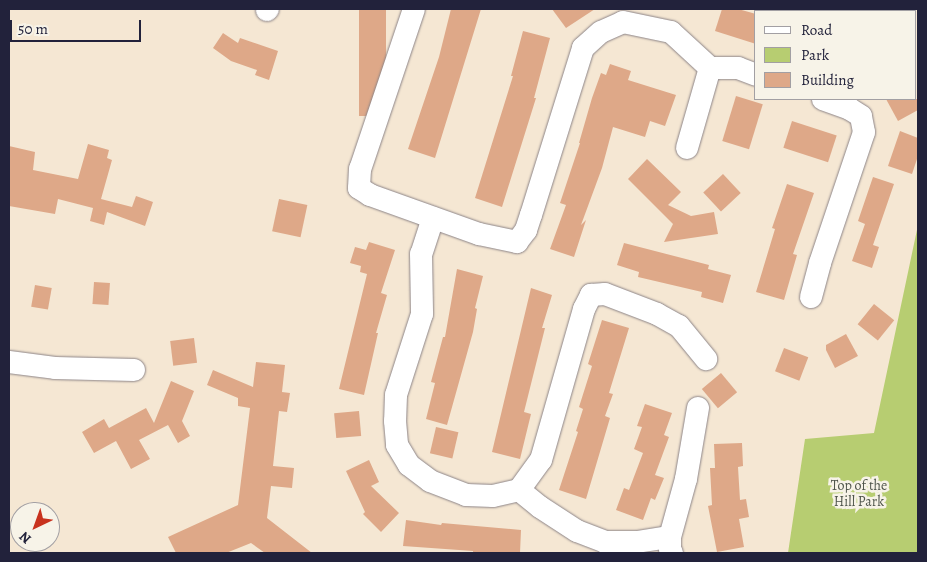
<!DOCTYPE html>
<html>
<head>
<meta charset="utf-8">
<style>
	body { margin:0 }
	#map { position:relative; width:927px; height:562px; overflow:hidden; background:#f5e7d3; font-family:Alegreya,serif }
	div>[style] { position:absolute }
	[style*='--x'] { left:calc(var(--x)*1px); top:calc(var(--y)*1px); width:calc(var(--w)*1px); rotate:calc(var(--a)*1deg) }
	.green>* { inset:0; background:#b7cd71 }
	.building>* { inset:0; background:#dea888; transform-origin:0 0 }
	.roads { filter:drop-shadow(0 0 1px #8c8487) drop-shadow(0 0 1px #8c8487) }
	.minor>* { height:22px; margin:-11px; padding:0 11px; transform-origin:11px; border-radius:11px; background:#fff }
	span { translate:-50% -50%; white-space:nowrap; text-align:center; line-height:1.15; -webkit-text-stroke:5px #f7f3e8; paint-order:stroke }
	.park-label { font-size:14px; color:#4f554b }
	.frame { position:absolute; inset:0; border:10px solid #22223b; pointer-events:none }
	.legend { position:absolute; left:754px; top:10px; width:162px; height:90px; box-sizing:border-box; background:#f7f3e8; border:1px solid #a29fa3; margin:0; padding:6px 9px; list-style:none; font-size:15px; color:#22223b }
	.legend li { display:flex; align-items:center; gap:10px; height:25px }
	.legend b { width:25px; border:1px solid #a29fa3 }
	.north { position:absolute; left:10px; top:502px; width:50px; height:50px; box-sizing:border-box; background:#f7f3e8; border:1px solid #a29fa3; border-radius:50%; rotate:222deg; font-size:14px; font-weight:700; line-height:20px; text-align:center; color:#22223b }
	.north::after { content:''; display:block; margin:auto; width:18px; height:22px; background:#c8321e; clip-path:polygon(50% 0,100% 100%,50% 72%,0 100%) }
	.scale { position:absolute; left:10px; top:20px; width:131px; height:22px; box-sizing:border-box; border:2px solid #22223b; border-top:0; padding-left:6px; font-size:15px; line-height:18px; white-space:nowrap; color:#22223b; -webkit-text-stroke:4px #f7f3e8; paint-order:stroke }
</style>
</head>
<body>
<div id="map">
	<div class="green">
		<div style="clip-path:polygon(918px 225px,918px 553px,788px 553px,805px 439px,874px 433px)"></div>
	</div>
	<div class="building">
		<div style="left:359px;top:9px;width:27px;height:107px"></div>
		<div style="clip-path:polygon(451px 9px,481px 9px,435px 158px,408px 149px,439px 57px)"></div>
		<div style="clip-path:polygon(552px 9px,595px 9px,566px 28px)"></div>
		<div style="clip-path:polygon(722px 9px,738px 9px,756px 14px,756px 44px,715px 31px)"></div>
		<div style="clip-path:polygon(523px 31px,550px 38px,534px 98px,536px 98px,502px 207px,475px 198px,513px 76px,511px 76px)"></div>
		<div style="clip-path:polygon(223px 33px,238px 43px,240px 38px,278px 51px,269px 80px,255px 75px,257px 70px,231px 61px,213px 48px)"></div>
		<div style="clip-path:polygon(610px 64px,631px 71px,628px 80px,676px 95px,665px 126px,650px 121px,645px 137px,613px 127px,602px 168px,581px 225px,586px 220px,574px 257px,550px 249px,566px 205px,560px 203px,580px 143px,579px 143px,592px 98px,601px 73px,606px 75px)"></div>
		<div style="left:736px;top:96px;width:28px;height:47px;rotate:17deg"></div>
		<div style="clip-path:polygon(886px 99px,918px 99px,918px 110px,898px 121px)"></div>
		<div style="left:792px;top:121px;width:47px;height:28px;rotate:18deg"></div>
		<div style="clip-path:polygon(900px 131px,918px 138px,918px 156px,912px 174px,888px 166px)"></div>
		<div style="clip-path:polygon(88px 144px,109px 150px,107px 158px,112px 160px,101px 199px,132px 207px,136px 196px,153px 202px,145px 226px,107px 212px,104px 225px,90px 221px,93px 208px,58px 199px,55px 214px,9px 206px,9px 146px,35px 152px,33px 170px,78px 179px)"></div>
		<div style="clip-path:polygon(647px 159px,681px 192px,668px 205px,691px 216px,714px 212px,718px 234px,664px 242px,673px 224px,628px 179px)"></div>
		<div style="left:723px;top:174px;width:26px;height:27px;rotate:47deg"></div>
		<div style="clip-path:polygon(873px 177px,894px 184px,873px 245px,879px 247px,872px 268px,852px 261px,865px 224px,858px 221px)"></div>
		<div style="clip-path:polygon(787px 184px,814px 193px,793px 254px,797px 255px,784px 300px,756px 292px,775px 229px,772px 228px)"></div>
		<div style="left:279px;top:199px;width:29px;height:33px;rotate:12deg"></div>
		<div style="clip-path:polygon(369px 242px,395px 250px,381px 293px,387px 295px,376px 333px,378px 333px,364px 395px,339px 389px,367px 274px,360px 272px,361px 266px,350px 263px,355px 247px,366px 250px)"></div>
		<div style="clip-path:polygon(624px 243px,709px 265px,708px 269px,731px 275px,723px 303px,701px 297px,702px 292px,638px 277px,639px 272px,617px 265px)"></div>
		<div style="clip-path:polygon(457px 269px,483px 276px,475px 308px,477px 309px,473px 332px,447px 425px,426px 419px,435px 383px,431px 382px,443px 337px,445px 337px)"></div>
		<div style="left:94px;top:282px;width:16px;height:22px;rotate:4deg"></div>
		<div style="left:35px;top:285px;width:17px;height:22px;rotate:10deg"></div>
		<div style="clip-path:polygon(531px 288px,552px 295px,542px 328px,545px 328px,524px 412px,531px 414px,520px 459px,492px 452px)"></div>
		<div style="left:874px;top:304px;width:26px;height:26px;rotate:39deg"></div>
		<div style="clip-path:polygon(602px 320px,629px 328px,609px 393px,613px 394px,605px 416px,610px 418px,586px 499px,559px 490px,578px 432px,576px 431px,583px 409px,579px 407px,592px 366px,588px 364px)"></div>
		<div style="clip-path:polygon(846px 334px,858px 356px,835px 368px,826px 350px,826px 345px)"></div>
		<div style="left:194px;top:338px;width:25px;height:24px;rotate:83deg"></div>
		<div style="left:784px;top:348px;width:26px;height:25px;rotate:21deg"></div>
		<div style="clip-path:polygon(256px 362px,285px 365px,282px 392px,290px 393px,287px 412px,279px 411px,273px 466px,294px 468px,292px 488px,271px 486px,267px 518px,312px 553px,265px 553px,251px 543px,226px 553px,176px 553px,168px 537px,238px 505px,250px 408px,238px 406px,238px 398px,207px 385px,213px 370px,253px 387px)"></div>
		<div style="left:721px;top:373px;width:25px;height:25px;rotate:50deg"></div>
		<div style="clip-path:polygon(171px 381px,194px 391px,182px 421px,190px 436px,178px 443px,168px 425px,139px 440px,150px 459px,131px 469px,116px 441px,94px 453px,82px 432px,104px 419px,109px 428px,146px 408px,154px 423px)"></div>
		<div style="clip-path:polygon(645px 404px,672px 413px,664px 435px,669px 437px,655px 475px,664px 478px,655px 500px,651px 498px,643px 520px,616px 510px,624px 488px,629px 490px,643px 453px,634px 449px,642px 427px,637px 426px)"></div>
		<div style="left:359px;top:411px;width:25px;height:25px;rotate:85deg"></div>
		<div style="left:436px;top:427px;width:23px;height:27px;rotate:13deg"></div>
		<div style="clip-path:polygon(742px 443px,743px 466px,738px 467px,740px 500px,746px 499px,749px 517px,739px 519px,744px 547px,717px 552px,708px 506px,712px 505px,710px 468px,715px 468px,714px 444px)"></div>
		<div style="clip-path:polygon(369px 460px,379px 482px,371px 486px,399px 513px,381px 532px,363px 514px,365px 512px,346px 471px)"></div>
		<div style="clip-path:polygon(406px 520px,441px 525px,442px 523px,521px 530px,520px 553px,473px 553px,473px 551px,403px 546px)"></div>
	</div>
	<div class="roads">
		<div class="minor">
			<div style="--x:414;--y:9;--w:169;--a:108.6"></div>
			<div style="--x:360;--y:169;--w:19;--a:93"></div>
			<div style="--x:359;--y:188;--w:13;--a:32"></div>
			<div style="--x:370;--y:195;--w:116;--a:19.7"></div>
			<div style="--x:479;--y:234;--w:39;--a:12"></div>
			<div style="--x:517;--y:242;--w:15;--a:-53"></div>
			<div style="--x:526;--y:230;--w:16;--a:-72"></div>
			<div style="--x:531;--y:215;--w:175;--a:-72.7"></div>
			<div style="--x:583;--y:48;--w:24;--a:-42"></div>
			<div style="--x:601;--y:32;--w:24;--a:-24"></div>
			<div style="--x:623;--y:22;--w:49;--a:11.8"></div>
			<div style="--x:671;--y:32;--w:53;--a:42.7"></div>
			<div style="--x:710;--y:68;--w:28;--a:0"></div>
			<div style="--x:738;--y:68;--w:19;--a:21"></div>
			<div style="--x:267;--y:10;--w:1;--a:-45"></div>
			<div style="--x:687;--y:148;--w:83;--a:-74"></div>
			<div style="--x:433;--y:218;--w:38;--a:108"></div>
			<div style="--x:421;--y:254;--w:60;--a:89"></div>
			<div style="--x:422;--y:314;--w:85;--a:107.8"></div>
			<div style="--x:396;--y:395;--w:26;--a:92"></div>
			<div style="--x:395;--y:421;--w:24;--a:85"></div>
			<div style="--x:397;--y:445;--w:23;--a:59"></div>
			<div style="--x:409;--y:465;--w:26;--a:37"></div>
			<div style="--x:430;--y:481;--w:39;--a:21"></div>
			<div style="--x:466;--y:495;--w:27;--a:2"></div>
			<div style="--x:493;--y:496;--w:27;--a:-13"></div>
			<div style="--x:519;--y:490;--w:37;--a:-54"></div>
			<div style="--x:541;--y:460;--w:157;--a:-74.1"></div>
			<div style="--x:584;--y:309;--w:16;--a:-63"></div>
			<div style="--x:591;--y:295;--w:14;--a:-4"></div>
			<div style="--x:605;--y:294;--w:56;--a:21"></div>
			<div style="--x:657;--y:314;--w:25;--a:29"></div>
			<div style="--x:679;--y:326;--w:43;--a:50.7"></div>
			<div style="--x:811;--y:297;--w:35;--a:-75"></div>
			<div style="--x:820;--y:263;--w:138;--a:-71.4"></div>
			<div style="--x:864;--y:132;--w:16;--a:-101"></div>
			<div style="--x:861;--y:116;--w:13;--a:-148"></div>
			<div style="--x:850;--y:109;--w:29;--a:-160"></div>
			<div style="--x:9;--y:362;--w:46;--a:7.4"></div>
			<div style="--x:55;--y:368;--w:79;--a:1.5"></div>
			<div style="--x:519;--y:490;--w:27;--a:39"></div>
			<div style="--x:540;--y:507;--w:44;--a:33"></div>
			<div style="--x:577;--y:531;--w:30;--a:21"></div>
			<div style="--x:605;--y:542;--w:32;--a:0"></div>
			<div style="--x:637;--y:542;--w:33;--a:-9"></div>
			<div style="--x:672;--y:553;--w:4;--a:-117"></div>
			<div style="--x:670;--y:549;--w:12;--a:-90"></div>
			<div style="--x:670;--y:537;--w:60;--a:-74.6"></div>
			<div style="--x:686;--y:479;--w:72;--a:-80.4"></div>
		</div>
	</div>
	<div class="park-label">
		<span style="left:859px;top:494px">Top of the<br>Hill Park</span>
	</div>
	<div class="frame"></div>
	<ul class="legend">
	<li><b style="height:6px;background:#fff"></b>Road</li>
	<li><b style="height:14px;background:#b7cd71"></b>Park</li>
	<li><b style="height:14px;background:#dea888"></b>Building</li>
	</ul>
	<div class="north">N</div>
	<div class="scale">50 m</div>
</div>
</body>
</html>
